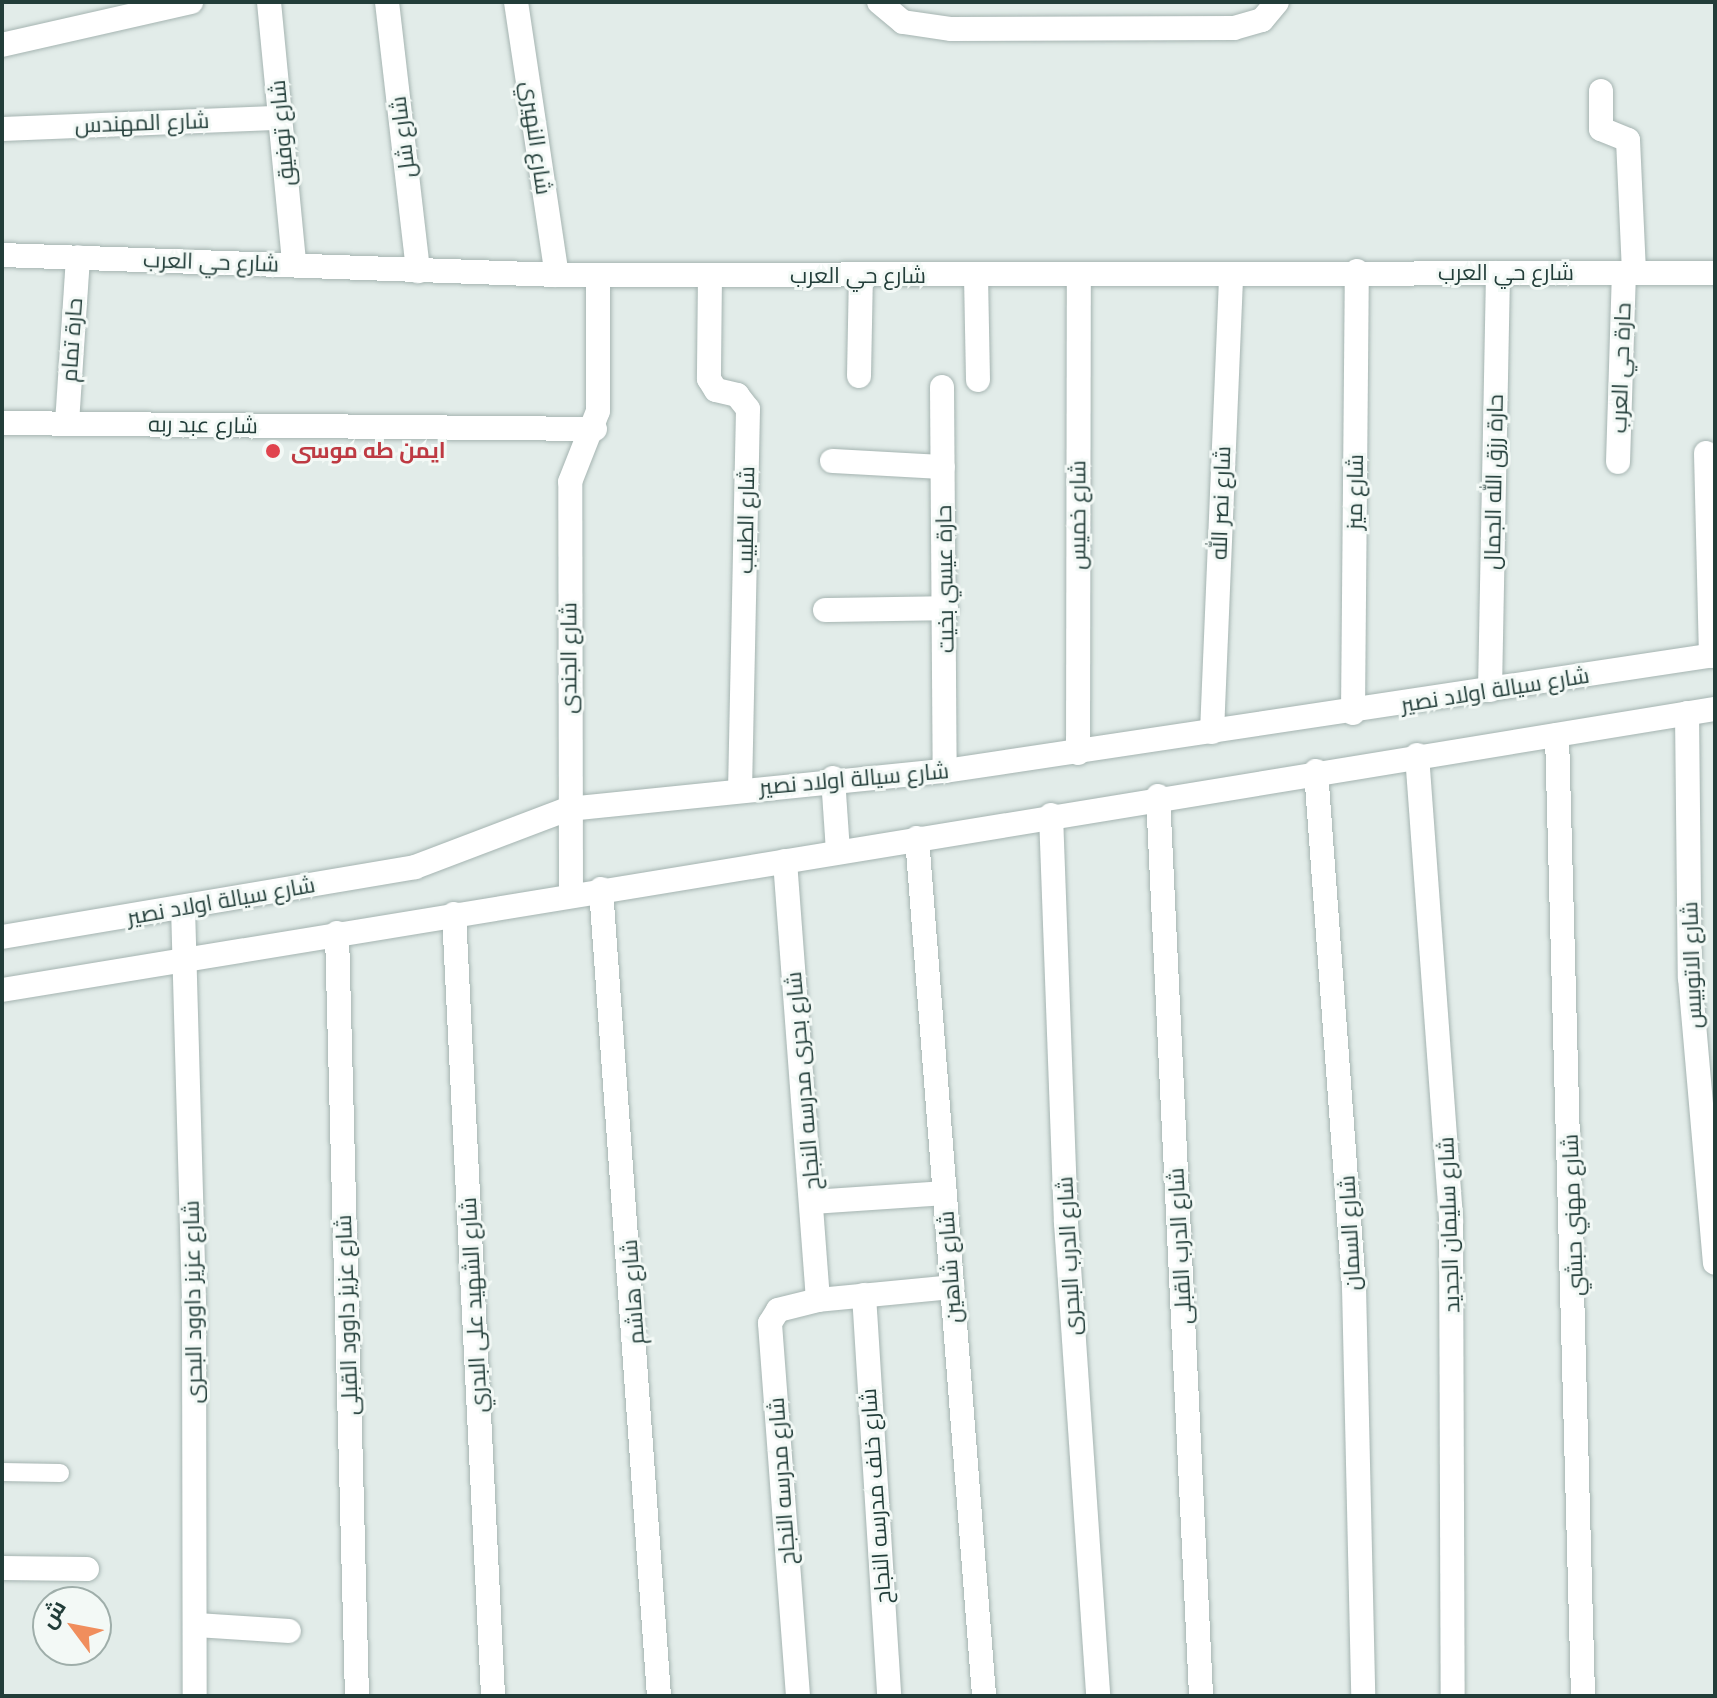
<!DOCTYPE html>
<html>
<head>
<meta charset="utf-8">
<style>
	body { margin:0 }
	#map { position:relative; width:1717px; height:1698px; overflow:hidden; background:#e2ece9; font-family:"Fira Sans",Cairo,sans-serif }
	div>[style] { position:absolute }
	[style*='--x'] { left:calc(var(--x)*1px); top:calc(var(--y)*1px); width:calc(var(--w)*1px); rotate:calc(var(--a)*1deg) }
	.roads { filter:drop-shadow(0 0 2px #a5b4b1) drop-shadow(0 0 2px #a5b4b1) }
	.lane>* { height:18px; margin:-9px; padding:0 9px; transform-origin:9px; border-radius:9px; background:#fff }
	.street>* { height:24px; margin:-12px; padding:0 12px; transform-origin:12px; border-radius:12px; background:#fff }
	.secondary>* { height:24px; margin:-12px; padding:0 12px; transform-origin:12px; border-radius:12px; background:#fff }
	.dots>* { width:22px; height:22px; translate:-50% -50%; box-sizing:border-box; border:4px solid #f3f9f6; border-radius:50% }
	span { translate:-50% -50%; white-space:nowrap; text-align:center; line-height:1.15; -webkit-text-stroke:6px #f3f9f6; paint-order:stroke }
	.street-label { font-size:22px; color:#223d39 }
	.health-label { font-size:22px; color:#be3a42; font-weight:700 }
	.left { translate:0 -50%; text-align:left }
	.frame { position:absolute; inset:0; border:4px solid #223d39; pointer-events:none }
	.north { position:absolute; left:32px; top:1586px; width:80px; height:80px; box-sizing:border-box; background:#f3f9f6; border:2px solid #9faeaa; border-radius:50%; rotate:302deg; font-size:22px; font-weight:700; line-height:32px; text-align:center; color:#223d39 }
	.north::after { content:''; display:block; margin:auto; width:28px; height:36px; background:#f08e5d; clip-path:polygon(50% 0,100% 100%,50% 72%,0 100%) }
</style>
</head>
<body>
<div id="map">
	<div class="roads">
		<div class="lane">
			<div style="--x:2;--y:1472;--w:58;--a:1"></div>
		</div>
		<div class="street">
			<div style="--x:269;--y:2;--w:263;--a:84.5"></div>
			<div style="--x:387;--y:2;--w:271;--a:83.4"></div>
			<div style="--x:516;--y:2;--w:276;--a:81.5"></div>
			<div style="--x:879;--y:2;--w:31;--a:40"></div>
			<div style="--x:903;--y:22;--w:49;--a:8.3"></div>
			<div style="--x:951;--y:29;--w:283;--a:-0.2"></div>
			<div style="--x:1234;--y:28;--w:29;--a:-16"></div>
			<div style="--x:1262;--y:20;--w:23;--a:-50"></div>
			<div style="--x:2;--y:45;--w:194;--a:-12.8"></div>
			<div style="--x:1601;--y:91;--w:38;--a:90"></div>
			<div style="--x:1601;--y:129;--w:29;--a:22"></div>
			<div style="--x:1628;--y:140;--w:133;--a:87.4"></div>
			<div style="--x:2;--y:129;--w:279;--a:-2.3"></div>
			<div style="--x:2;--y:255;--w:555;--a:2.06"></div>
			<div style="--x:557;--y:275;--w:1158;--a:-0.1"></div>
			<div style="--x:710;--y:275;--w:104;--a:90.6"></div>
			<div style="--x:709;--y:379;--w:13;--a:58"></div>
			<div style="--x:716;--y:390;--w:22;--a:13"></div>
			<div style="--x:737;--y:395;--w:18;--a:52"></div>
			<div style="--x:748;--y:409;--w:380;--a:91.2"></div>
			<div style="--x:976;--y:276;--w:104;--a:88.9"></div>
			<div style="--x:859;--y:376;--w:100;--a:-88.9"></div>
			<div style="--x:942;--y:387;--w:384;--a:89.6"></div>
			<div style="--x:2;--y:423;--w:593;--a:0.58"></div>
			<div style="--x:67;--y:423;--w:166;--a:-86.2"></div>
			<div style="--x:1706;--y:453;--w:203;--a:88.6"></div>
			<div style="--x:832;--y:461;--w:111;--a:3.1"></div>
			<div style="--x:1618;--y:462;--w:189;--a:-88.2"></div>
			<div style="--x:825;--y:610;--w:121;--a:-0.9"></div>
			<div style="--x:1490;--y:690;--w:417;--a:-88.9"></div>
			<div style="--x:1353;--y:713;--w:442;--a:-89.5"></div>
			<div style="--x:1687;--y:713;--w:265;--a:89.4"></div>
			<div style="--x:1690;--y:978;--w:286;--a:85"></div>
			<div style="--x:1212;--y:732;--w:458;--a:-87.6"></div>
			<div style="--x:1557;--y:735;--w:961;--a:88.45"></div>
			<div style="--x:1078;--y:753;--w:476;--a:-89.9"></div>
			<div style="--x:1417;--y:755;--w:467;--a:85.8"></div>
			<div style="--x:1451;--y:1221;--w:475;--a:89.8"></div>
			<div style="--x:1316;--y:771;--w:517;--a:85.79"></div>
			<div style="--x:1354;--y:1287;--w:409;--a:88.7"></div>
			<div style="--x:1158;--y:796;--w:901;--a:87.26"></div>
			<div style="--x:1051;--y:815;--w:408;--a:87.9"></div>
			<div style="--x:1066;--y:1223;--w:474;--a:86.1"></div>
			<div style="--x:917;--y:838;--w:861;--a:85.53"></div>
			<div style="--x:785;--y:861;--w:440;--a:85.7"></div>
			<div style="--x:601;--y:889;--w:809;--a:85.89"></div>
			<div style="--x:571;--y:894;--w:412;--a:-90.1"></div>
			<div style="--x:570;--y:482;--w:76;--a:-68.5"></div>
			<div style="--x:598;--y:411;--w:136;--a:-90"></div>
			<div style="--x:183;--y:907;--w:396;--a:88.4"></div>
			<div style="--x:194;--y:1303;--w:393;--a:89.9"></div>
			<div style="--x:454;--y:914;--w:783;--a:87.14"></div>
			<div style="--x:337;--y:933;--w:763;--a:88.5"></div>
			<div style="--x:813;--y:1202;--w:132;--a:-3.9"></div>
			<div style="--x:864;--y:1295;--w:402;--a:86.4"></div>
			<div style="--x:2;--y:1568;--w:85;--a:0.7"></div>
			<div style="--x:197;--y:1625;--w:92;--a:3.7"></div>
			<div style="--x:798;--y:1696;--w:374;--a:-94.3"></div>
			<div style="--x:770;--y:1323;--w:15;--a:-58"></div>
			<div style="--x:778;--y:1310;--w:41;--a:-14"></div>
			<div style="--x:818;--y:1300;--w:135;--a:-5.5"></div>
		</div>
		<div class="secondary">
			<div style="--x:833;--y:778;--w:74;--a:86.1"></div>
			<div style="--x:2;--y:937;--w:419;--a:-9.6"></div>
			<div style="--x:415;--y:867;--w:164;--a:-20.8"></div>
			<div style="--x:568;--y:809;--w:379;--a:-5.8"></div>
			<div style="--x:945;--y:771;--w:779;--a:-8.57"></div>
			<div style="--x:2;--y:990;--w:1736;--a:-9.32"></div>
		</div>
	</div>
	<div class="dots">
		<div style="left:273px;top:451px;background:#e0444e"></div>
	</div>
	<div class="street-label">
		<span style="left:142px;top:123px;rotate:-2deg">شارع المهندس</span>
		<span style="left:282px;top:133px;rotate:-95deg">شارع توفيق</span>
		<span style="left:403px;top:137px;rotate:-97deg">شارع شل</span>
		<span style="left:536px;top:138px;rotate:82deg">شارع النهيري</span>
		<span style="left:211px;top:262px;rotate:2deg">شارع حي العرب</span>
		<span style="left:1506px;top:273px">شارع حي العرب</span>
		<span style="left:858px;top:276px">شارع حي العرب</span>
		<span style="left:72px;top:340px;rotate:-86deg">حارة تمام</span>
		<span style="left:1621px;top:368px;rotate:-88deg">حارة حي العرب</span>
		<span style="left:203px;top:425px;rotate:1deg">شارع عبد ربه</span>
		<span style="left:1494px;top:482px;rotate:-89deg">حارة رزق الله الجمال</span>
		<span style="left:1355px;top:492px;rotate:-89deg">شارع ميز</span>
		<span style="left:1221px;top:503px;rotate:-88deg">شارع نصر الله</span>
		<span style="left:1078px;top:515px;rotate:-90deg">شارع خميس</span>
		<span style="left:746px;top:520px;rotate:-89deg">شارع الطبيب</span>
		<span style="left:945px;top:579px;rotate:-91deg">حارة عيسي بخيت</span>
		<span style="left:569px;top:658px;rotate:-90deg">شارع الجندى</span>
		<span style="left:1495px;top:690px;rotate:-9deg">شارع سيالة اولاد نصير</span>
		<span style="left:854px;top:779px;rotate:-5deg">شارع سيالة اولاد نصير</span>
		<span style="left:221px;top:901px;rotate:-10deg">شارع سيالة اولاد نصير</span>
		<span style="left:1692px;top:965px;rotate:-92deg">شارع الاتوبيس</span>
		<span style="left:803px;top:1081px;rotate:-95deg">شارع بحرى مدرسه النجاح</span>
		<span style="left:1573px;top:1215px;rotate:-92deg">شارع مهني حبشي</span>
		<span style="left:1449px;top:1225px;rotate:-92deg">شارع سليمان الجديد</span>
		<span style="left:1350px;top:1233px;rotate:-93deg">شارع السمان</span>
		<span style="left:1180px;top:1246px;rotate:-93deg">شارع الدرب القبلى</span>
		<span style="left:1069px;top:1256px;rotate:-93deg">شارع الدرب البحرى</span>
		<span style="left:950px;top:1267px;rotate:-94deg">شارع شاهين</span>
		<span style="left:633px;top:1292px;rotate:-94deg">شارع هاشم</span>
		<span style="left:193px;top:1302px;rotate:-91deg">شارع عزيز داوود البحرى</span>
		<span style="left:474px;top:1305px;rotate:-93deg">شارع الشهيد على البدري</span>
		<span style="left:347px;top:1315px;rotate:-92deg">شارع عزيز داوود القبلى</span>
		<span style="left:782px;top:1481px;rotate:-94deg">شارع مدرسه النجاح</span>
		<span style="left:876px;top:1496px;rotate:-94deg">شارع خلف مدرسه النجاح</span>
	</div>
	<div class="health-label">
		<span class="left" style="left:291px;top:451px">ايمن طه موسى</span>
	</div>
	<div class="frame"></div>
	<div class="north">ش</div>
</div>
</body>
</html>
